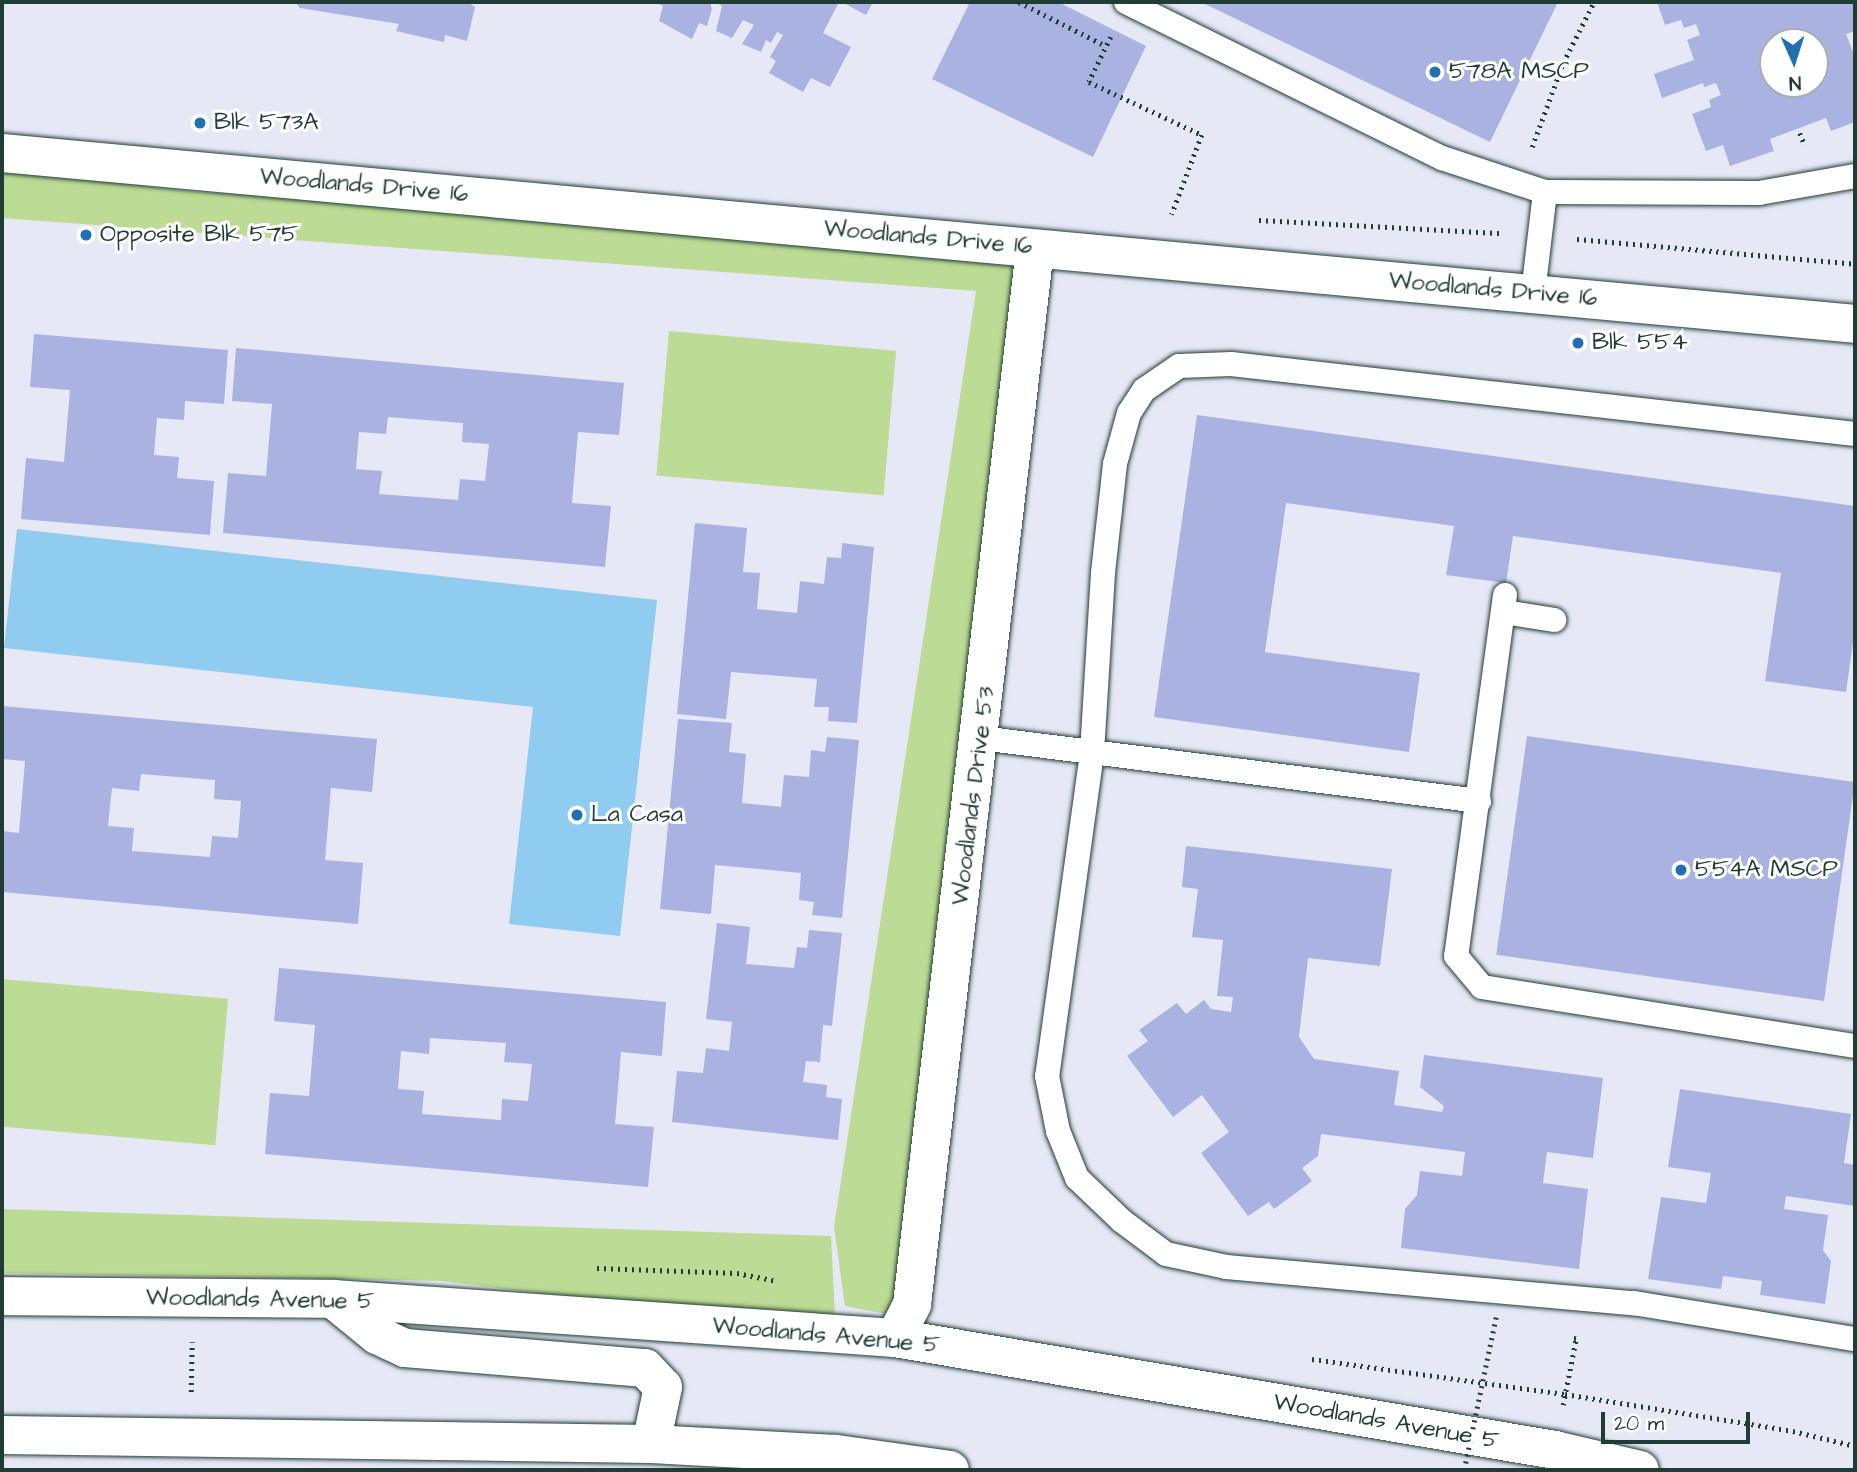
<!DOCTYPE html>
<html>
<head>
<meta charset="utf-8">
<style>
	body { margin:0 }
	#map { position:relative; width:1857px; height:1472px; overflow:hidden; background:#e6e8f6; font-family:"Architects Daughter",sans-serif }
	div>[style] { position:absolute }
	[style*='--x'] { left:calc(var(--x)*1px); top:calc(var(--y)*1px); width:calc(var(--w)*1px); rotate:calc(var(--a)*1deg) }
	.green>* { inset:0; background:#bcdb94; transform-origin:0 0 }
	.water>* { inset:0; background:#90cbf0 }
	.building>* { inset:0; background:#aab2e2; transform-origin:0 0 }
	.path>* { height:4.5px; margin-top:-2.25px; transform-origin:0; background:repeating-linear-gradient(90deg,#1f3d34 0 2px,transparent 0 7px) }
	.roads { filter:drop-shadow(0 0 2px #1f3d34) drop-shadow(0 0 2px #1f3d34) }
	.lane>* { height:24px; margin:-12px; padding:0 12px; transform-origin:12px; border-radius:12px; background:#fff }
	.street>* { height:38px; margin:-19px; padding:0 19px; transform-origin:19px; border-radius:19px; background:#fff }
	.secondary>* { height:38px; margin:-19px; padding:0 19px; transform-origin:19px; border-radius:19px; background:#fff }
	.path-bridge>* { height:4.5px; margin-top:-2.25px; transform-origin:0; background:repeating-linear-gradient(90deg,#1f3d34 0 2px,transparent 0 7px) }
	.dots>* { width:19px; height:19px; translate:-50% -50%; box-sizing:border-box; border:4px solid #fff; border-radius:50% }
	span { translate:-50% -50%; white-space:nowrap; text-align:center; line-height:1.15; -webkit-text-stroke:6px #fff; paint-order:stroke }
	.poi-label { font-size:24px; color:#1f3d34 }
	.left { translate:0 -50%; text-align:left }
	.street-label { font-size:24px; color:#1f3d34 }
	.frame { position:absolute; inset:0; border:4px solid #1f3d34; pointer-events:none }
	.north { position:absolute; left:1759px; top:28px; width:70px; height:70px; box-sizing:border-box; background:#fff; border:2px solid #a5b1ae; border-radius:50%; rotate:177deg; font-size:19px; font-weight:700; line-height:28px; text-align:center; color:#1f3d34 }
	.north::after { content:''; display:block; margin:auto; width:24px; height:32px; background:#1f6fb2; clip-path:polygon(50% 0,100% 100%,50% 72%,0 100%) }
	.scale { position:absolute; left:1601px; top:1412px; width:149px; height:32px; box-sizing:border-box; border:4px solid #1f3d34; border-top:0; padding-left:9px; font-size:21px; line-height:24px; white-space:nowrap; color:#1f3d34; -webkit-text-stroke:5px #fff; paint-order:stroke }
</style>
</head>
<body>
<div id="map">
	<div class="green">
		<div style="clip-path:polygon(2px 169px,195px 192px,593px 211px,1035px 249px,912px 1319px,845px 1306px,834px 1227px,976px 291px,2px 218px)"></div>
		<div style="left:669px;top:331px;width:228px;height:145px;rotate:5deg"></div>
		<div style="left:2px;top:979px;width:227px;height:147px;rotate:5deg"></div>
		<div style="clip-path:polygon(2px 1209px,831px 1236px,835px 1316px,652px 1307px,441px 1281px,2px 1273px)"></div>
	</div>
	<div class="water">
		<div style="clip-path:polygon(17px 529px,657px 600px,620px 936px,509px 924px,533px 707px,4px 648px)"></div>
	</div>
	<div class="building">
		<div style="clip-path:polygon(295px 2px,467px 2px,475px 7px,467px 41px,445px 35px,444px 42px,396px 31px,399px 24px,300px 8px)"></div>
		<div style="clip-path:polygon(655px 2px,710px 2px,712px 9px,707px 26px,699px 23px,692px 39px,659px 21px,663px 6px)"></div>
		<div style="clip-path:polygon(715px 2px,839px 2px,823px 33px,851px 47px,830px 87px,811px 78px,803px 92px,769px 73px,776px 61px,770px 57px,783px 35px,777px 32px,771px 43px,766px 40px,761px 52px,742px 44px,754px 25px,743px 20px,732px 38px,716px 31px,722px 6px)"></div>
		<div style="clip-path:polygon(842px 2px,873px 2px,866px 15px)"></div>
		<div style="clip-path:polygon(970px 2px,1058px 2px,1146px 46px,1093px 157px,932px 79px)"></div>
		<div style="clip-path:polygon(1201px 2px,1558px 2px,1490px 142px)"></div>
		<div style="clip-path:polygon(evenodd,1657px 2px,1855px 2px,1855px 31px,1846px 34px,1855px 57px,1855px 122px,1831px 131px,1826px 118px,1770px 139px,1774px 151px,1730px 166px,1723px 145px,1706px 151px,1692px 114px,1711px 107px,1709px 100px,1721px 95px,1716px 83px,1704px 87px,1703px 83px,1662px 98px,1654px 74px,1694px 60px,1687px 40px,1700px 35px,1696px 24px,1684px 28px,1681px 20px,1665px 25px,1657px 2px,1773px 42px,1815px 42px,1815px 84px,1773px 84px,1773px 42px)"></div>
		<div style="clip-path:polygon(34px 334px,228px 350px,224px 404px,185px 401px,184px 420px,157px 418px,154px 455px,179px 457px,177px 478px,214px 481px,210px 535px,21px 519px,26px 458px,64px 462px,70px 390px,30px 387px)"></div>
		<div style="clip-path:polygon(evenodd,236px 348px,624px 383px,619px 435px,578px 432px,572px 503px,611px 506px,605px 567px,223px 533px,228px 473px,266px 476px,272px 404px,232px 401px,236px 348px,388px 417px,463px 423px,462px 442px,489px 444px,485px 481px,460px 479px,458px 500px,379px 494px,382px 471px,356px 469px,359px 432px,386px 434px,388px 417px)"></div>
		<div style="clip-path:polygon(1197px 415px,1855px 506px,1855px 628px,1846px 692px,1765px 681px,1781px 573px,1513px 536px,1506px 583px,1446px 575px,1454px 526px,1286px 503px,1265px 652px,1420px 673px,1409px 752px,1154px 717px)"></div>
		<div style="clip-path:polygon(695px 523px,747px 528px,743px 572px,760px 573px,757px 609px,797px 613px,800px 581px,824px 584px,827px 557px,841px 558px,842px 543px,874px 547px,857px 723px,828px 721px,829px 707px,814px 707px,817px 679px,731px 672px,726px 719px,677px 714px)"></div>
		<div style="clip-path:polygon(evenodd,2px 706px,377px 739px,372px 792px,331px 788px,325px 860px,363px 863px,358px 924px,2px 892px,2px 831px,19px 833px,25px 761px,2px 759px,2px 706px,141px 774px,215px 780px,214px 799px,241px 801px,238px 838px,212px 836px,210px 857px,132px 851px,134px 828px,108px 826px,112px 788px,139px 791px,141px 774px)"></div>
		<div style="clip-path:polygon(678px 719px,732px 723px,729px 752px,746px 754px,742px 803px,781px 807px,784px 775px,809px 777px,811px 750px,825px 752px,827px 737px,859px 740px,842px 918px,812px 915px,814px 902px,799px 900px,801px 873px,715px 865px,711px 914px,660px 909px)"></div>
		<div style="left:1527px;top:736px;width:331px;height:221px;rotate:8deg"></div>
		<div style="clip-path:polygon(1186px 846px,1392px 869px,1380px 966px,1308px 958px,1299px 1037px,1314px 1059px,1399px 1071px,1394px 1105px,1442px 1112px,1444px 1106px,1420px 1087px,1424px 1055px,1603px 1078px,1593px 1158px,1547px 1152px,1543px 1183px,1588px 1189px,1579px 1269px,1401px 1248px,1405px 1209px,1417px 1195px,1420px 1171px,1462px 1176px,1465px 1152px,1321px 1134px,1318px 1156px,1302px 1168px,1312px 1181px,1274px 1209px,1269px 1202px,1248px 1216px,1201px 1153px,1229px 1132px,1202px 1095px,1173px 1117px,1127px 1056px,1148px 1041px,1139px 1030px,1177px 1003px,1186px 1014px,1204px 1000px,1211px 1009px,1231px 1012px,1233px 997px,1217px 996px,1223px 940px,1192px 937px,1198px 889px,1182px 887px)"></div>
		<div style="clip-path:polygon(717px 923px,750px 927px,746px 964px,794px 968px,797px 947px,807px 948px,809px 930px,842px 933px,832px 1026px,823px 1025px,820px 1062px,806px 1061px,803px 1082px,827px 1085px,826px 1097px,842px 1099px,838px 1140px,672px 1122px,677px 1071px,703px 1073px,706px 1048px,729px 1051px,732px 1022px,706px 1019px)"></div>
		<div style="clip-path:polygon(evenodd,279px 968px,666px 1002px,662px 1056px,621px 1052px,615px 1124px,654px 1127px,648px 1187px,265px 1154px,270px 1093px,309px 1096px,315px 1025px,274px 1021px,279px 968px,430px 1038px,506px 1043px,504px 1062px,532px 1064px,528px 1101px,502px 1099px,501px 1120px,422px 1114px,424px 1091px,398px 1089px,401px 1051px,429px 1054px,430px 1038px)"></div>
		<div style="clip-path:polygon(1680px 1089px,1851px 1114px,1844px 1163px,1855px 1165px,1855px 1206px,1786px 1196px,1784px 1209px,1828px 1215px,1823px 1250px,1831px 1261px,1825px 1304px,1760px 1295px,1762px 1281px,1723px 1276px,1721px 1289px,1648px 1279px,1661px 1197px,1706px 1203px,1711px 1173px,1668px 1167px)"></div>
	</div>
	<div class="path">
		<div style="--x:1019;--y:2;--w:97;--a:26.8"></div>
		<div style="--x:1111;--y:37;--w:50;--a:116.1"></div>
		<div style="--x:1089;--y:82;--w:125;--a:25.1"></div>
		<div style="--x:1202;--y:135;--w:85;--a:110.8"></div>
		<div style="--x:1800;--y:133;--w:14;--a:69"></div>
		<div style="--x:1532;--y:147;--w:90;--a:-69.7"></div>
		<div style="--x:1563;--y:63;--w:68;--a:-63.1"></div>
		<div style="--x:1259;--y:220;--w:243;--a:3.1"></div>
		<div style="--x:1577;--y:239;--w:279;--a:5.1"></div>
		<div style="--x:597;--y:1268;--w:140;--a:2"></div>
		<div style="--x:737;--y:1273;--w:41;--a:11.3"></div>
		<div style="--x:1312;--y:1359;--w:255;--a:7.9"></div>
		<div style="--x:1565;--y:1394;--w:231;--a:9.2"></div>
		<div style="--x:1793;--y:1431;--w:64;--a:13.6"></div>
		<div style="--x:191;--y:1392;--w:50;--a:-88.9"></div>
		<div style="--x:1563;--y:1405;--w:67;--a:-78.9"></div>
		<div style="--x:1576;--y:1339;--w:5;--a:-169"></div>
	</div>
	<div class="roads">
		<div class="lane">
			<div style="--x:1126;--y:2;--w:352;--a:26.3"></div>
			<div style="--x:1442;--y:158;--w:108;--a:18.3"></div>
			<div style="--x:1545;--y:192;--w:214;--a:0.3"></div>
			<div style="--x:1759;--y:193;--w:97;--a:-10"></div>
			<div style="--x:1533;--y:293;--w:102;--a:-83.2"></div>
			<div style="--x:1855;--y:434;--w:628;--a:-173.6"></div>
			<div style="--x:1231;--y:364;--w:52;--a:177.8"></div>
			<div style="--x:1179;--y:366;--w:42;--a:145.6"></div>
			<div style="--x:1144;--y:390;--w:27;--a:123"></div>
			<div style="--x:1129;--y:413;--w:53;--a:105.4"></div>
			<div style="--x:1115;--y:464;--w:110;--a:96.3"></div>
			<div style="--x:1103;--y:573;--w:180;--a:93.5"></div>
			<div style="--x:1092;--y:753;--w:326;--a:97.9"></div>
			<div style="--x:1047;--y:1076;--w:56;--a:78.7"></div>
			<div style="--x:1058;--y:1131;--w:51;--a:68"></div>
			<div style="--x:1077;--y:1178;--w:62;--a:43.7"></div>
			<div style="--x:1122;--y:1221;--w:55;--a:36.9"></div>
			<div style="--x:1166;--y:1254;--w:62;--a:12"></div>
			<div style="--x:1227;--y:1267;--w:409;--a:5.1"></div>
			<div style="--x:1634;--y:1303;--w:224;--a:9.3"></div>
			<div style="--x:1505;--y:595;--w:364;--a:97.7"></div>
			<div style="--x:1456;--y:956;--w:40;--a:50"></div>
			<div style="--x:1482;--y:987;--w:378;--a:9"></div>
			<div style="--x:1504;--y:612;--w:51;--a:9.1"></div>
			<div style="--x:981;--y:738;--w:502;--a:7.21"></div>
		</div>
		<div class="street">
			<div style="--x:2;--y:153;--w:1861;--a:5.27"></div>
			<div style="--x:895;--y:1338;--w:38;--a:-63"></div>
			<div style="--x:912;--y:1304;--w:1062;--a:-83.35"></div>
		</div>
		<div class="secondary">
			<div style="--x:2;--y:1296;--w:331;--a:0.5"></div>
			<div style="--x:333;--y:1299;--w:563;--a:3.97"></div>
			<div style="--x:895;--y:1338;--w:669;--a:9.63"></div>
			<div style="--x:1555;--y:1450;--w:87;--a:13.2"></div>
			<div style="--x:333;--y:1299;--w:57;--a:39.3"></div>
			<div style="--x:377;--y:1335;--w:31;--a:25"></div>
			<div style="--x:405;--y:1348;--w:241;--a:4.8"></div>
			<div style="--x:645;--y:1368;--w:26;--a:47"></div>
			<div style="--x:663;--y:1387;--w:58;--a:101.9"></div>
			<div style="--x:2;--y:1435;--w:649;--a:0.79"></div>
			<div style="--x:651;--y:1444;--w:185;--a:3.1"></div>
			<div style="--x:836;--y:1454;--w:115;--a:8"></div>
		</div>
	</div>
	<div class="path-bridge">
		<div style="--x:1464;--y:1470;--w:161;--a:-78.2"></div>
	</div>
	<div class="dots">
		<div style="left:1435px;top:72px;background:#1f6fb2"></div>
		<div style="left:200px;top:123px;background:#1f6fb2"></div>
		<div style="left:86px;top:235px;background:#1f6fb2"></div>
		<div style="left:1578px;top:343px;background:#1f6fb2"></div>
		<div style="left:577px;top:815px;background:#1f6fb2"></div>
		<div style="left:1681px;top:870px;background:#1f6fb2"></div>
	</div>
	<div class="poi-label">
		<span class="left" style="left:1449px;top:72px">578A MSCP</span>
		<span class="left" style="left:214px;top:123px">Blk 573A</span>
		<span class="left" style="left:100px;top:235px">Opposite Blk 575</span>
		<span class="left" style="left:1592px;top:343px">Blk 554</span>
		<span class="left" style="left:591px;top:815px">La Casa</span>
		<span class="left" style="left:1695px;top:870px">554A MSCP</span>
	</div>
	<div class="street-label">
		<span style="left:364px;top:186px;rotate:5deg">Woodlands Drive 16</span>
		<span style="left:928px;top:238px;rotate:5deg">Woodlands Drive 16</span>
		<span style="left:1493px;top:290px;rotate:5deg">Woodlands Drive 16</span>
		<span style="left:974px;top:796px;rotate:-83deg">Woodlands Drive 53</span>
		<span style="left:260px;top:1300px;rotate:1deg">Woodlands Avenue 5</span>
		<span style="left:826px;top:1336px;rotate:5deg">Woodlands Avenue 5</span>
		<span style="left:1386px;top:1422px;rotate:10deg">Woodlands Avenue 5</span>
	</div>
	<div class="frame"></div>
	<div class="north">N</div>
	<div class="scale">20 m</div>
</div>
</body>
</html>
